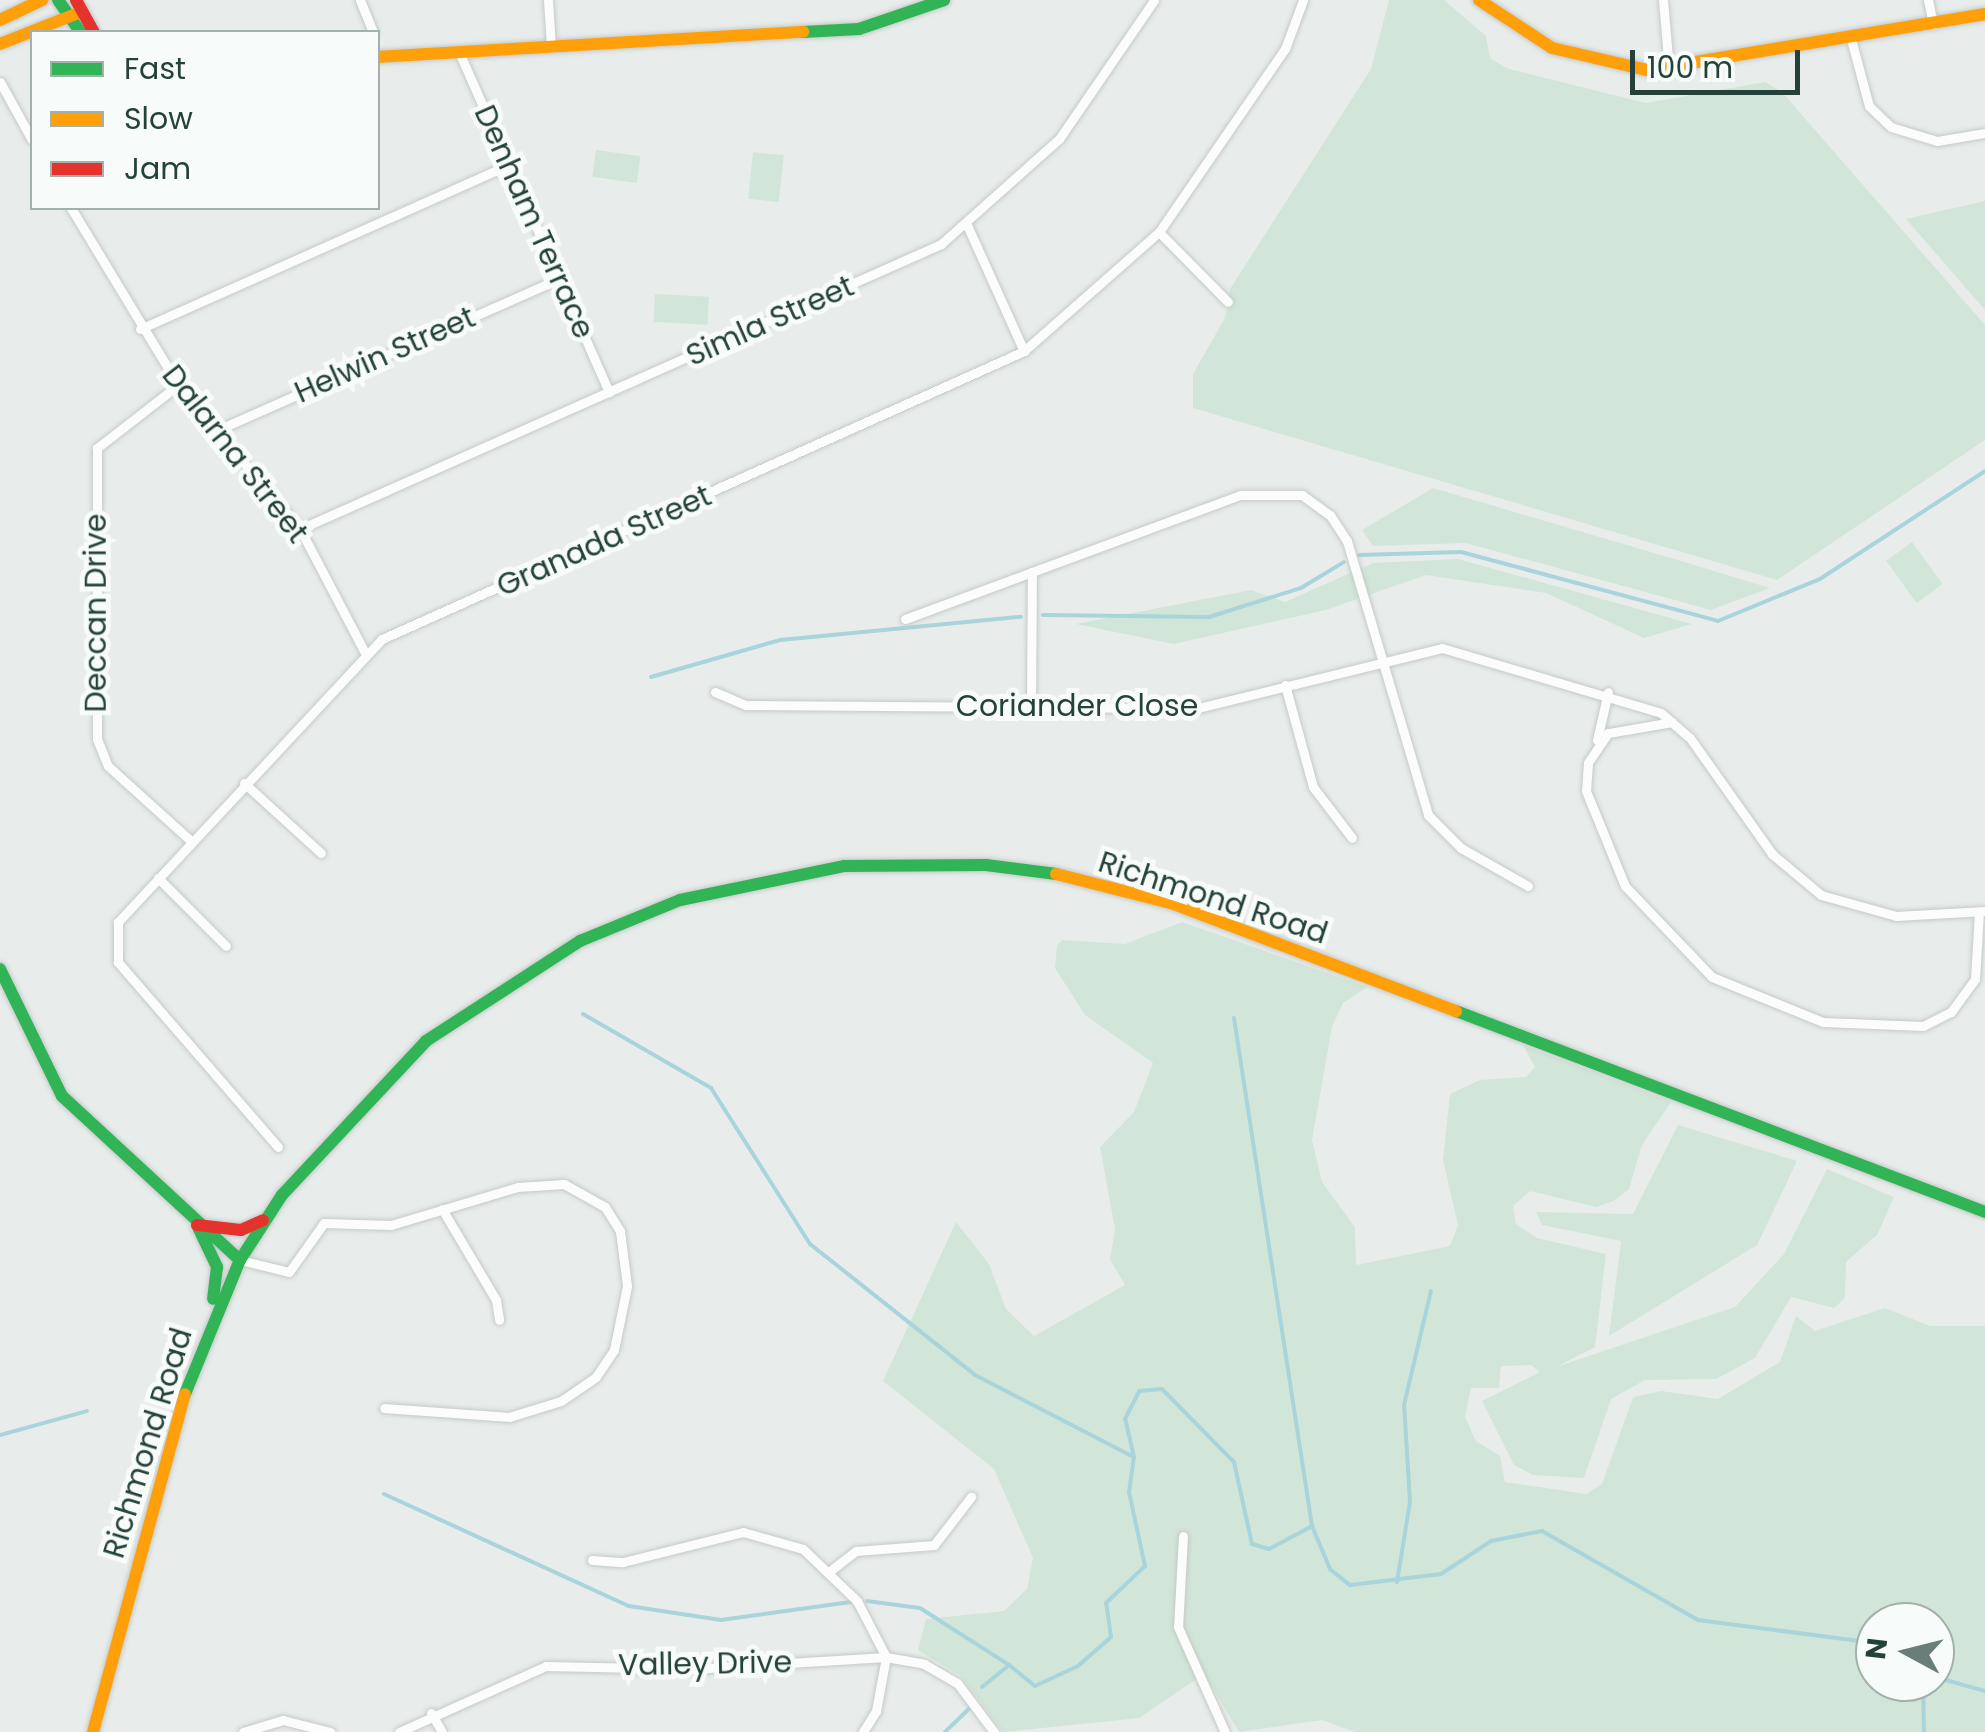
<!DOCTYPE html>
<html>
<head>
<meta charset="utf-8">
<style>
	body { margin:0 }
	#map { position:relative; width:1985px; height:1732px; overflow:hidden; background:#e8edeb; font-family:Poppins,sans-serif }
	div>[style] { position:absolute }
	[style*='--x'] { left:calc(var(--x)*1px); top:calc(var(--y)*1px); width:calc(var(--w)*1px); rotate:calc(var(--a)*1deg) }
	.green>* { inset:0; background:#d1e6d8; transform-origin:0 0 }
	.stream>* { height:4px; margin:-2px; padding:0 2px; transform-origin:2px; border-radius:2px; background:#a9d4db }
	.roads { filter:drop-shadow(0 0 2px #c5cac8) drop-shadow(0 0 2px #c5cac8) }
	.street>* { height:9px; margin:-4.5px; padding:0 4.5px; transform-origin:4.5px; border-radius:4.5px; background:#fcfcfc }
	.fast>* { height:12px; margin:-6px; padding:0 6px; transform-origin:6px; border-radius:6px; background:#30b455 }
	.slow>* { height:12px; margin:-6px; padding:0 6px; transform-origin:6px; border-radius:6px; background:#ff9f0a }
	.jam>* { height:12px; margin:-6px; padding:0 6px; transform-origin:6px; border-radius:6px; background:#e5322d }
	span { translate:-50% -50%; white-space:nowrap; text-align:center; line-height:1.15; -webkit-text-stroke:10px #f7fbf9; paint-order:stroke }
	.street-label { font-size:30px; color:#24423a }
	.legend { position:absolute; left:30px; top:30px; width:350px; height:180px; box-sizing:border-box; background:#f7fbf9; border:2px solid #a3b1ad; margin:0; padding:12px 18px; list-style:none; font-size:30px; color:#24423a }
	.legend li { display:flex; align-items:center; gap:20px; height:50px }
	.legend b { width:50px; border:2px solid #a3b1ad }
	.north { position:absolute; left:1855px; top:1602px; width:100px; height:100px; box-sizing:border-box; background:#f7fbf9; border:2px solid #a3b1ad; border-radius:50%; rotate:277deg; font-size:28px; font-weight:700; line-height:40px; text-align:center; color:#24423a }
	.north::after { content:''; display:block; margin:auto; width:35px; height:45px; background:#697e78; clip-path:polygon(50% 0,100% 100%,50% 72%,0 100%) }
	.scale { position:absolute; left:1630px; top:50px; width:170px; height:45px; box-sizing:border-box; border:5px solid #24423a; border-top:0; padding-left:12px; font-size:30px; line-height:35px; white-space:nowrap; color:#24423a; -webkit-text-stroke:8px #f7fbf9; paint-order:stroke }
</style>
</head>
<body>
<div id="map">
	<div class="green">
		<div style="clip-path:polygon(1389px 0,1444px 0,1486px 36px,1490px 58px,1506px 68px,1646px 103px,1765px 82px,1782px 92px,1985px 325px,1985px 440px,1777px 580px,1193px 408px,1193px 374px,1225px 318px,1230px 289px,1371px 69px)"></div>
		<div style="left:596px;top:150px;width:45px;height:27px;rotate:8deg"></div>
		<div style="left:753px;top:152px;width:31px;height:47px;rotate:6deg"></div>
		<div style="clip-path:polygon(1985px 201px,1985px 310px,1906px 219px)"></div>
		<div style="left:655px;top:294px;width:54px;height:28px;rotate:3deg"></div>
		<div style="clip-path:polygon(1433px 488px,1681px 561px,1770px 588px,1711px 610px,1466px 543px,1373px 546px,1362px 530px)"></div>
		<div style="left:1912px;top:542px;width:52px;height:32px;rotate:54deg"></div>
		<div style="clip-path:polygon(1458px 559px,1692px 624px,1644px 638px,1546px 593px,1426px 575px,1326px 610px,1174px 644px,1076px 624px,1251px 590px,1285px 602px,1373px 563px)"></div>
		<div style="clip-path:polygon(evenodd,1182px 922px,1367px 987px,1343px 1003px,1332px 1027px,1312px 1140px,1322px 1182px,1355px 1227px,1356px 1265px,1450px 1246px,1458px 1225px,1443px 1160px,1450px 1094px,1480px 1080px,1526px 1077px,1535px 1067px,1523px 1045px,1671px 1102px,1642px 1145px,1629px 1189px,1614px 1201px,1596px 1207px,1530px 1191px,1513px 1206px,1516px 1224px,1537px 1238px,1606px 1254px,1595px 1347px,1556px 1367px,1735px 1307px,1784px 1254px,1827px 1169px,1894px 1197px,1877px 1235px,1846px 1262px,1845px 1298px,1834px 1308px,1791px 1297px,1755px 1358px,1716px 1379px,1645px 1380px,1611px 1399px,1584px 1478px,1533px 1475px,1514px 1465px,1482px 1401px,1540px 1372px,1531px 1365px,1501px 1366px,1499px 1388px,1471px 1388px,1465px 1417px,1476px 1441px,1500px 1456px,1505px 1482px,1586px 1494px,1602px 1484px,1633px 1397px,1661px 1391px,1718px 1399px,1780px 1362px,1796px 1316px,1815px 1331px,1885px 1308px,1930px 1326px,1985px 1326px,1985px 1732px,1355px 1732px,1322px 1720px,1239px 1732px,1209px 1682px,1198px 1678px,1139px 1718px,1003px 1732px,961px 1676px,918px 1650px,926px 1619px,1004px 1611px,1027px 1589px,1033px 1558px,994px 1469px,883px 1381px,956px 1222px,989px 1264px,1006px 1309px,1034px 1336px,1125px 1285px,1110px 1259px,1115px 1229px,1100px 1147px,1134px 1112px,1153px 1063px,1085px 1015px,1055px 968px,1057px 946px,1062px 940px,1125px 944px,1182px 922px,1875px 1622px,1935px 1622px,1935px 1682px,1875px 1682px,1875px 1622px)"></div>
		<div style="clip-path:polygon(1678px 1125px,1797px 1161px,1757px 1245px,1609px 1336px,1621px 1241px,1542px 1225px,1536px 1212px,1633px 1214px)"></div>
	</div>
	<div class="stream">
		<div style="--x:1359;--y:555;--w:102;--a:-1.7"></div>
		<div style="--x:1461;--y:552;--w:266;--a:15"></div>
		<div style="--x:1718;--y:621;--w:110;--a:-22.4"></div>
		<div style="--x:1820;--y:579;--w:197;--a:-33.2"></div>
		<div style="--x:1043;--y:615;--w:166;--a:0.7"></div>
		<div style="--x:1209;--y:617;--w:96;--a:-17.5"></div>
		<div style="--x:1301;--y:588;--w:50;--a:-31.2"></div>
		<div style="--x:651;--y:677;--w:134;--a:-16"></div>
		<div style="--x:780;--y:640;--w:242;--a:-5.5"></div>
		<div style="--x:583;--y:1014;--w:148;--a:30"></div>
		<div style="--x:711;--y:1088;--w:185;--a:57.6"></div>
		<div style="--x:810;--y:1244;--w:211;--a:38.4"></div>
		<div style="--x:975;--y:1375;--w:177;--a:27.3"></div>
		<div style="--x:1234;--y:1018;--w:514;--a:81.27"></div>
		<div style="--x:0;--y:1435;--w:90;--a:-15.4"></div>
		<div style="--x:384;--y:1494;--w:269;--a:24.6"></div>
		<div style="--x:629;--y:1606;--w:93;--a:8.7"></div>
		<div style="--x:721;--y:1620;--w:131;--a:-7.9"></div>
		<div style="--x:1397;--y:1582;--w:81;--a:-80.8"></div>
		<div style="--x:1410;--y:1502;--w:97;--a:-93.5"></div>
		<div style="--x:1404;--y:1405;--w:117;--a:-76.7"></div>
		<div style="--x:867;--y:1601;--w:53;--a:7.5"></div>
		<div style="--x:920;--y:1608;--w:106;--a:32.6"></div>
		<div style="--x:1935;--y:1677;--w:52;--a:15.6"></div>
		<div style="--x:1923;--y:1682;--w:50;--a:88.9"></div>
		<div style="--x:982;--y:1687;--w:35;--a:-39"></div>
		<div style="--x:1009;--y:1665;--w:33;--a:39"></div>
		<div style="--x:1035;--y:1686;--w:47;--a:-24.9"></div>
		<div style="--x:1078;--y:1666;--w:44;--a:-41.3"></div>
		<div style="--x:1111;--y:1637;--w:34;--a:-98"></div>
		<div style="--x:1106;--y:1603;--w:54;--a:-43.5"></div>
		<div style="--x:1145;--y:1566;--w:76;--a:-102.2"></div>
		<div style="--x:1129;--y:1492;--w:35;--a:-82"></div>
		<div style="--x:1134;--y:1457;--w:39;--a:-103"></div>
		<div style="--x:1125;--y:1419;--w:31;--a:-63"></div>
		<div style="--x:1139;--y:1391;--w:23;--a:-5"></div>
		<div style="--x:1162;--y:1389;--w:103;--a:45.4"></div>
		<div style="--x:1234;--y:1462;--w:84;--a:77.6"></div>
		<div style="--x:1252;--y:1544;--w:18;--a:16"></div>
		<div style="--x:1269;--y:1549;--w:49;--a:-28.1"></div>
		<div style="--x:1312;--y:1526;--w:47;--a:67.3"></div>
		<div style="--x:1330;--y:1569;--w:26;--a:39"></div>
		<div style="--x:1350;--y:1585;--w:92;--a:-6.9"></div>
		<div style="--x:1441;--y:1574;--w:60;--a:-33.4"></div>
		<div style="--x:1491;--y:1541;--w:52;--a:-11.1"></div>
		<div style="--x:1542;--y:1531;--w:180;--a:29.7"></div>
		<div style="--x:1698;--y:1620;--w:178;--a:7.4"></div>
		<div style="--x:945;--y:1732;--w:36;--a:-44"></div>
	</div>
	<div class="roads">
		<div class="street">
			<div style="--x:360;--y:0;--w:35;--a:68"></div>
			<div style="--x:548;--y:0;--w:47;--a:86.3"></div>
			<div style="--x:1663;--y:0;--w:70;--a:85.1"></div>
			<div style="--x:1928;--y:0;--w:25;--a:78"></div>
			<div style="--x:1851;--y:39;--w:69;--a:75"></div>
			<div style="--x:1869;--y:106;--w:30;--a:44"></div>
			<div style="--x:1891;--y:127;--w:48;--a:16.9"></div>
			<div style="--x:1937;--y:141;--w:49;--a:-9.5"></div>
			<div style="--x:459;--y:52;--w:372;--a:66.2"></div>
			<div style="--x:0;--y:82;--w:66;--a:61.1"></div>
			<div style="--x:71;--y:208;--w:207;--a:58.8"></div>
			<div style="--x:178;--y:385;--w:189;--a:49.7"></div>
			<div style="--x:300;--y:529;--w:138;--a:62.3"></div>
			<div style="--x:967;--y:225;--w:138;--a:65.7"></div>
			<div style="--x:1159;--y:232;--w:98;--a:45.4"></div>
			<div style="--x:140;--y:329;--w:404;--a:-24"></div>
			<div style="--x:178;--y:385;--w:103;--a:142.1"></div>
			<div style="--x:97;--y:448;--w:291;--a:90"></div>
			<div style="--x:97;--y:739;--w:29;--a:68"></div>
			<div style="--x:108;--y:766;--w:112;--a:42.1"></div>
			<div style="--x:213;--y:432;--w:377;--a:-23.9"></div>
			<div style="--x:300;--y:529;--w:702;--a:-23.97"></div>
			<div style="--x:941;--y:244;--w:158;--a:-41.7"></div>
			<div style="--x:1059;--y:139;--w:168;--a:-55.6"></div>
			<div style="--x:905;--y:619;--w:357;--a:-20.3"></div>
			<div style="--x:1240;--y:495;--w:62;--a:0"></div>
			<div style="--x:1302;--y:495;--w:34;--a:36"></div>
			<div style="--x:1330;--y:515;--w:31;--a:57"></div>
			<div style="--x:1347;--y:541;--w:286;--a:73.5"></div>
			<div style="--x:1428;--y:815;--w:47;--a:45"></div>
			<div style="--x:1461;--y:848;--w:77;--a:29.6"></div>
			<div style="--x:1285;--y:685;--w:106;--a:74.6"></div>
			<div style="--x:1313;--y:787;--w:64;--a:52.6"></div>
			<div style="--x:715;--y:692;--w:34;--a:23"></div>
			<div style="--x:746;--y:705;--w:452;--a:0.4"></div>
			<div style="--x:1198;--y:708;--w:251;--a:-13.8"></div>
			<div style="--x:1442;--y:648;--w:228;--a:16.5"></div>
			<div style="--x:1661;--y:713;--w:38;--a:41"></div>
			<div style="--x:1690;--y:738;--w:142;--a:54.7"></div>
			<div style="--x:1772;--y:854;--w:64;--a:39.9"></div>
			<div style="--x:1821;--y:895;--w:78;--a:15.6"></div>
			<div style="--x:1896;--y:916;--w:89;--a:-3.2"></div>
			<div style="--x:1031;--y:706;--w:134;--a:-89.6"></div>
			<div style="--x:1672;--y:722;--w:65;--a:170.2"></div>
			<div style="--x:1608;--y:733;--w:36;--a:124"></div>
			<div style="--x:1588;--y:763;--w:28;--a:94"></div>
			<div style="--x:1586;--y:791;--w:103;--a:67.7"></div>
			<div style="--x:1625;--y:886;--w:126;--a:46.3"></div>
			<div style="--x:1712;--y:977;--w:120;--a:22.1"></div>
			<div style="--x:1823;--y:1022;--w:100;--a:2.3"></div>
			<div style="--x:1923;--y:1026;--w:31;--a:-27"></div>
			<div style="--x:1951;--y:1012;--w:41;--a:-54"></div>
			<div style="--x:1975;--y:979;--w:67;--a:-86.6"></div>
			<div style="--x:1597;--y:740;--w:49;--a:-77.1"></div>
			<div style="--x:244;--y:783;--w:104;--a:42.3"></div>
			<div style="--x:158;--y:878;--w:96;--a:45"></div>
			<div style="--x:278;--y:1147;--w:245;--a:-130.9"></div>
			<div style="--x:118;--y:962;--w:40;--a:-90"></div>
			<div style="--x:118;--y:922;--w:387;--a:-47"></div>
			<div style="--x:382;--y:639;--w:704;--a:-24.16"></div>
			<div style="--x:1024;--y:351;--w:180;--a:-41.4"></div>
			<div style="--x:1159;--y:232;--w:222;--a:-55.5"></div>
			<div style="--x:1285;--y:49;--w:52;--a:-69.8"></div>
			<div style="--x:442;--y:1209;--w:106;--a:59.3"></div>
			<div style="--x:496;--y:1300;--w:20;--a:81"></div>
			<div style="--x:240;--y:1260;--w:50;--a:13.8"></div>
			<div style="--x:289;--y:1272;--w:60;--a:-54.5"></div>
			<div style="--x:324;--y:1223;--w:67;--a:1.7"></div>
			<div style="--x:391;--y:1225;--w:133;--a:-16.7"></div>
			<div style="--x:518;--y:1187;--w:46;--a:-3.7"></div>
			<div style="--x:564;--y:1184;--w:47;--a:29.3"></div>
			<div style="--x:605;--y:1207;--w:28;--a:58"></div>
			<div style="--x:620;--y:1231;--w:55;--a:82.7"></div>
			<div style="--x:627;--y:1286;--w:65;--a:101.5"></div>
			<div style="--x:614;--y:1350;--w:32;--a:124"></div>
			<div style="--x:596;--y:1377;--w:42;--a:145.6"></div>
			<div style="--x:561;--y:1401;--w:54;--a:162.9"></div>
			<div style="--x:509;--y:1417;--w:125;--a:-175.9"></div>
			<div style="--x:1183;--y:1536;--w:91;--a:93.1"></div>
			<div style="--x:1178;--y:1627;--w:115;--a:65.9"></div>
			<div style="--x:592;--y:1560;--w:31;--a:4"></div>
			<div style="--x:623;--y:1562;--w:124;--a:-14"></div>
			<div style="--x:743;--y:1532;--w:62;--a:15.8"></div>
			<div style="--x:803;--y:1549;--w:75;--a:43.9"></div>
			<div style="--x:857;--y:1601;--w:63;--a:62.6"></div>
			<div style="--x:886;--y:1657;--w:55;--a:100.5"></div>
			<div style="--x:876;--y:1711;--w:25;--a:122"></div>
			<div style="--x:830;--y:1571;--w:33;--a:-38"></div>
			<div style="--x:856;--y:1551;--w:78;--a:-4.4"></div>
			<div style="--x:934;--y:1545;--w:61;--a:-52.4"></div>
			<div style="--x:431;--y:1713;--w:22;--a:60"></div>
			<div style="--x:243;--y:1732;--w:42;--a:-16.7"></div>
			<div style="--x:283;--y:1720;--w:49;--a:14.3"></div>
			<div style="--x:399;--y:1732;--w:161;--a:-24.2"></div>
			<div style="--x:546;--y:1666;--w:145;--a:1.2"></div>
			<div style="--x:691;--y:1669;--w:195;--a:-3.5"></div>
			<div style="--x:886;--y:1657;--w:39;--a:10"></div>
			<div style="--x:924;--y:1664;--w:39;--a:30"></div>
			<div style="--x:958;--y:1684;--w:60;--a:53.1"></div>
		</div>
		<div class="fast">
			<div style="--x:58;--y:0;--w:39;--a:55"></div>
			<div style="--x:803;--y:32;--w:56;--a:-3.1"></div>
			<div style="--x:859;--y:29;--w:90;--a:-18.8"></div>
			<div style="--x:0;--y:969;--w:141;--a:64"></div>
			<div style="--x:62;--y:1096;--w:242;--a:42.7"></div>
			<div style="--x:1456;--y:1011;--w:566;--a:20.8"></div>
			<div style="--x:197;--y:1225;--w:47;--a:64.5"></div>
			<div style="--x:217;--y:1267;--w:32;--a:97"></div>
			<div style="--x:185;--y:1394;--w:145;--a:-67.7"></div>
			<div style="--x:240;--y:1260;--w:77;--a:-57.1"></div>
			<div style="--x:282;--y:1195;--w:211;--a:-46.9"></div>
			<div style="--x:426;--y:1041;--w:184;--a:-33"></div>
			<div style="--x:580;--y:941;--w:108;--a:-22.3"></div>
			<div style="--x:680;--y:900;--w:167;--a:-11.7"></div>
			<div style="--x:844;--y:866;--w:142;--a:-0.4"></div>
			<div style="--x:986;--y:865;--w:71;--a:7.3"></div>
		</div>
		<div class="slow">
			<div style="--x:1479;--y:0;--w:87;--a:33.3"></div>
			<div style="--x:1552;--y:48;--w:98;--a:13"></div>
			<div style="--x:1647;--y:70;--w:343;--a:-9.4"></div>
			<div style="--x:0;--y:20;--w:47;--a:-25.5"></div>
			<div style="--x:0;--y:44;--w:87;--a:-21.6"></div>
			<div style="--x:378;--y:57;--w:426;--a:-3.4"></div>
			<div style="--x:1056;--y:874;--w:119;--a:14.2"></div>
			<div style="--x:1171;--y:903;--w:305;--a:20.8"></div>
			<div style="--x:93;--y:1732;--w:350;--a:-74.8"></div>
		</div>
		<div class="jam">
			<div style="--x:76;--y:0;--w:37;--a:61"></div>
			<div style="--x:197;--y:1225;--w:44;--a:6.5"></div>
			<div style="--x:241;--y:1230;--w:24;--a:-24"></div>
		</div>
	</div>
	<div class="street-label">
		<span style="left:534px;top:222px;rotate:66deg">Denham Terrace</span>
		<span style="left:770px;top:321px;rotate:-24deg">Simla Street</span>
		<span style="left:385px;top:355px;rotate:-24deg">Helwin Street</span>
		<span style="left:235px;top:454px;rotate:52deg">Dalarna Street</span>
		<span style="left:604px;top:541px;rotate:-24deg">Granada Street</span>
		<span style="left:96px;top:613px;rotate:-90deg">Deccan Drive</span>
		<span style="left:1077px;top:706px">Coriander Close</span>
		<span style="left:1213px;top:898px;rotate:18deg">Richmond Road</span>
		<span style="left:148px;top:1443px;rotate:-73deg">Richmond Road</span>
		<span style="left:705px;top:1664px;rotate:-1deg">Valley Drive</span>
	</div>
	<ul class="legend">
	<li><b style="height:12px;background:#30b455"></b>Fast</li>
	<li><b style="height:12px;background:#ff9f0a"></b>Slow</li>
	<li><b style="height:12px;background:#e5322d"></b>Jam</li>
	</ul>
	<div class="north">N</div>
	<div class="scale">100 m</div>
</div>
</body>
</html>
